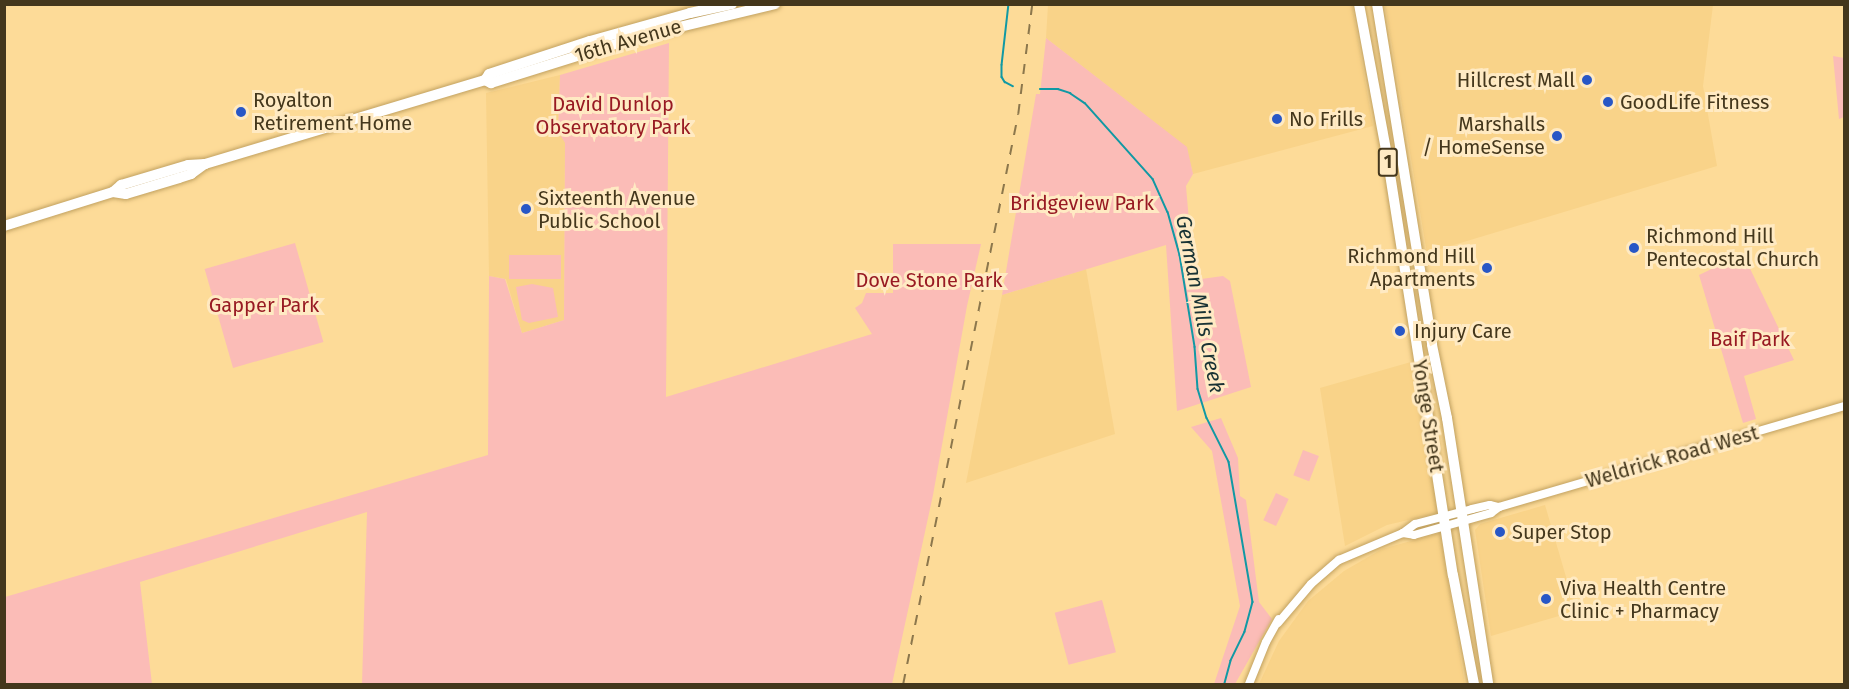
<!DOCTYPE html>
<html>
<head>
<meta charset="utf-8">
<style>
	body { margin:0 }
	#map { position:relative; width:1849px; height:689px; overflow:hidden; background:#fddb98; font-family:"Fira Sans",sans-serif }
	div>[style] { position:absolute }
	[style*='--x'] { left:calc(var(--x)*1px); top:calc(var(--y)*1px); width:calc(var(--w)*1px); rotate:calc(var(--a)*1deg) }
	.built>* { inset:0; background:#f9d389 }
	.green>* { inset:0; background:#fbbcb7; transform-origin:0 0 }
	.stream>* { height:1.5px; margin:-0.75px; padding:0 0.75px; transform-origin:0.75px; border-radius:0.75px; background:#1199a4 }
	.roads { filter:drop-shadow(0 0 2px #c1a160) drop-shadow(0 0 2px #c1a160) }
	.minor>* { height:8px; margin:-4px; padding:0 4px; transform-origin:4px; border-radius:4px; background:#fff }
	.major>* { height:10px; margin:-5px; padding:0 5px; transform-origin:5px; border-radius:5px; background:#fff }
	.rail>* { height:1.5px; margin-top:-0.75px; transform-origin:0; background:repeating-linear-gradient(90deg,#8c774c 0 10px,transparent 0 20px) }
	.dots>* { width:16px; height:16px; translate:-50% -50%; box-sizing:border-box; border:3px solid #ffeac3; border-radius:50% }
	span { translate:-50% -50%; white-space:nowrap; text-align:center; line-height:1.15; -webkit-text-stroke:6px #ffeac3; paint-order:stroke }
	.shield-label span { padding:2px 4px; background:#ffeac3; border:2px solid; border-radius:4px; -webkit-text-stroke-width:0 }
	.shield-label { font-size:18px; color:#44371c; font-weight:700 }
	.street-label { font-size:20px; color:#44371c }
	.poi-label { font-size:20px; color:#44371c }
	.right { translate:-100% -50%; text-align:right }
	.left { translate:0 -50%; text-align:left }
	.park-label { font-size:20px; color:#981a23 }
	.water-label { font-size:21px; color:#183234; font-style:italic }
	.frame { position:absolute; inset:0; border:6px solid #44371c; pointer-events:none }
</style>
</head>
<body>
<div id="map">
	<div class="built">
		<div style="clip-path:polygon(1048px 5px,1352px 5px,1373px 126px,1193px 174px,1186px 147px,1046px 38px)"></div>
		<div style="clip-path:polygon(1385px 5px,1713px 5px,1703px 86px,1717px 166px,1427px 253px)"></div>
		<div style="clip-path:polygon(560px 75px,558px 131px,565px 142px,564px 320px,522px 333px,506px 279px,489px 276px,486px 93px)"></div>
		<div style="clip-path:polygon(1086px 269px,1115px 434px,966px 483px,1002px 295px)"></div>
		<div style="clip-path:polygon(1411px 362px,1438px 513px,1387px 525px,1345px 546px,1320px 388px)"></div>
		<div style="clip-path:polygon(1545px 505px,1576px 611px,1491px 636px,1475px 530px,1480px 524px)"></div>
		<div style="clip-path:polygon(1440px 533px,1465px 684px,1259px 684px,1279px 641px,1308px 601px,1344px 571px,1382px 549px)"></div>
	</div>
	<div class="green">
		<div style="clip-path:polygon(1046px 38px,1187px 147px,1193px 174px,1186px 186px,1194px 280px,1223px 276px,1230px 281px,1251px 387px,1177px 411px,1166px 245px,1002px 295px,1036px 94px,1040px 94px)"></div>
		<div style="clip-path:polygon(669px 43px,666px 397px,872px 334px,855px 308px,862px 303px,866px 293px,893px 293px,893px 244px,981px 244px,967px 306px,933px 495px,892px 684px,362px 684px,367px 512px,140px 582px,152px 684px,5px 684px,5px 597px,488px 455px,489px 276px,505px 279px,522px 333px,564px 320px,565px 143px,558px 131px,560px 75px)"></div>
		<div style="clip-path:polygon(1833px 56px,1844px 58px,1844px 117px,1839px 119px)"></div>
		<div style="left:295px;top:243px;width:103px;height:94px;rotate:74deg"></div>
		<div style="clip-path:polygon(1743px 254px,1794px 360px,1744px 376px,1756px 419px,1743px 423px,1699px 275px)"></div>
		<div style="left:561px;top:255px;width:24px;height:52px;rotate:90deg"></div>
		<div style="clip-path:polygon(532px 284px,553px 288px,558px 317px,529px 323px,522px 320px,516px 287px)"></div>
		<div style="clip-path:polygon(1221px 418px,1238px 458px,1240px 496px,1246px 500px,1259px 602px,1272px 619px,1235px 684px,1214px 684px,1240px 606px,1212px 451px,1191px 427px)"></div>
		<div style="left:1303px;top:450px;width:17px;height:27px;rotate:21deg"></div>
		<div style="left:1276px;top:493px;width:14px;height:30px;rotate:25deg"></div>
		<div style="left:1102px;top:600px;width:54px;height:49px;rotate:75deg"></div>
	</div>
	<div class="stream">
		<div style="--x:1009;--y:4;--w:61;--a:96.5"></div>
		<div style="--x:1002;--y:65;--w:12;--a:90"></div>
		<div style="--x:1002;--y:77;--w:6;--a:59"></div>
		<div style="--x:1005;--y:82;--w:9;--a:27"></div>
		<div style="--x:1040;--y:89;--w:18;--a:0"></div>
		<div style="--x:1058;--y:89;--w:13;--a:18"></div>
		<div style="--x:1070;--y:93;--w:18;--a:34"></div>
		<div style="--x:1085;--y:103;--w:102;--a:48.2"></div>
		<div style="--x:1153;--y:179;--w:36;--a:66"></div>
		<div style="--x:1168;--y:212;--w:45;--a:74.4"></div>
		<div style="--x:1180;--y:255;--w:93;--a:80.7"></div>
		<div style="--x:1195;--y:347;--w:42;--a:85.9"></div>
		<div style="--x:1198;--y:389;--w:30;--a:73"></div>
		<div style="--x:1207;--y:418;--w:49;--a:63.4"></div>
		<div style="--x:1229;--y:462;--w:142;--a:80.3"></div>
		<div style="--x:1253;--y:602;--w:31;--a:105"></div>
		<div style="--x:1245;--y:632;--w:32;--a:116"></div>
		<div style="--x:1231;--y:661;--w:24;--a:105"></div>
	</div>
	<div class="roads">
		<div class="minor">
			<div style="--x:1403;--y:533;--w:11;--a:10"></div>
			<div style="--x:1414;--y:535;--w:80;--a:-15.9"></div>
			<div style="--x:1491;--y:513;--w:10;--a:-37"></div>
			<div style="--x:1499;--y:507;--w:359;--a:-16.3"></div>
			<div style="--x:1278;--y:623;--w:51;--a:-49.8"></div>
			<div style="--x:1311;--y:584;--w:37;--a:-41"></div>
			<div style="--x:1339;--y:560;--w:69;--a:-22.9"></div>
			<div style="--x:1403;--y:533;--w:15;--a:-37"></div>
			<div style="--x:1415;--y:524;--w:59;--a:-14.7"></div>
			<div style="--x:1472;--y:509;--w:18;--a:-13"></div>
			<div style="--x:1490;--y:505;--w:9;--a:13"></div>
			<div style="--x:1249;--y:684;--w:45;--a:-68"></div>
			<div style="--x:1266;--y:642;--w:26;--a:-61"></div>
		</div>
		<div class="major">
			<div style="--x:1359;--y:4;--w:154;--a:79.5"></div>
			<div style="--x:1387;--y:155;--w:425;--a:81.1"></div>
			<div style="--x:1453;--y:575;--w:111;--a:79.1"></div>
			<div style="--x:1377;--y:4;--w:345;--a:80.8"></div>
			<div style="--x:1432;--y:345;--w:75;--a:78.4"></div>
			<div style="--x:1447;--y:418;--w:269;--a:81.2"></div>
			<div style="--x:485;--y:80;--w:7;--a:27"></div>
			<div style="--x:491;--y:83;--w:154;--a:-17.4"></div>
			<div style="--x:638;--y:37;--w:141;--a:-13.5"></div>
			<div style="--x:113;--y:192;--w:11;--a:-41"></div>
			<div style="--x:121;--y:185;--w:70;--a:-16.6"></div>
			<div style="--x:188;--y:165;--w:17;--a:-3"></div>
			<div style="--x:205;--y:164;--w:292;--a:-16.7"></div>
			<div style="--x:485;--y:80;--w:7;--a:-56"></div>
			<div style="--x:489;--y:74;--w:106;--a:-18.1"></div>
			<div style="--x:590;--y:41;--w:104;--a:-15.6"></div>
			<div style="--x:690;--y:13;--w:43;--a:-12.1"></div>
			<div style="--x:4;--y:226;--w:114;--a:-17.3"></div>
			<div style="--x:113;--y:192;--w:13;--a:9"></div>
			<div style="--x:126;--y:194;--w:55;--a:-16.8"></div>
			<div style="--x:179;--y:178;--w:13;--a:-18"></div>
			<div style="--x:191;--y:174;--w:17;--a:-36"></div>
		</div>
	</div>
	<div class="rail">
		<div style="--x:903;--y:684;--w:581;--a:-78.59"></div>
		<div style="--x:1018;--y:114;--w:111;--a:-82.7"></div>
	</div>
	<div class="dots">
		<div style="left:1587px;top:80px;background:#2857c6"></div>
		<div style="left:1608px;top:102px;background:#2857c6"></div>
		<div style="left:241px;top:112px;background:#2857c6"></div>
		<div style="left:1277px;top:119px;background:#2857c6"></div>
		<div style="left:1557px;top:136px;background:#2857c6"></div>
		<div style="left:526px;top:209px;background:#2857c6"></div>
		<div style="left:1634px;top:248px;background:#2857c6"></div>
		<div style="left:1487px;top:268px;background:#2857c6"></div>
		<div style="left:1400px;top:331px;background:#2857c6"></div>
		<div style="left:1500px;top:532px;background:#2857c6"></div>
		<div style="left:1546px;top:599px;background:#2857c6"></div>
	</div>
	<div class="shield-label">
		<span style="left:1388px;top:162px">1</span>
	</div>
	<div class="street-label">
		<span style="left:628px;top:41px;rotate:-16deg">16th Avenue</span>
		<span style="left:1428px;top:416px;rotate:81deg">Yonge Street</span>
		<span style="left:1672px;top:457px;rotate:-16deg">Weldrick Road West</span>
	</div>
	<div class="poi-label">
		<span class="right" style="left:1575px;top:80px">Hillcrest Mall</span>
		<span class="left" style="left:253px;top:112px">Royalton<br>Retirement Home</span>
		<span class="left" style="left:1620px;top:102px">GoodLife Fitness</span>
		<span class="left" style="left:1289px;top:119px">No Frills</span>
		<span class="right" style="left:1545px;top:136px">Marshalls<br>/ HomeSense</span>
		<span class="left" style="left:538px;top:210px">Sixteenth Avenue<br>Public School</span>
		<span class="left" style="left:1646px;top:248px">Richmond Hill<br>Pentecostal Church</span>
		<span class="right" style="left:1475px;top:268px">Richmond Hill<br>Apartments</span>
		<span class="left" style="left:1414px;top:331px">Injury Care</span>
		<span class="left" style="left:1512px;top:532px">Super Stop</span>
		<span class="left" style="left:1560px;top:600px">Viva Health Centre<br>Clinic + Pharmacy</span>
	</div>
	<div class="park-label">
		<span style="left:613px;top:116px">David Dunlop<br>Observatory Park</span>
		<span style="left:1082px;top:203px">Bridgeview Park</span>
		<span style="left:929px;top:280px">Dove Stone Park</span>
		<span style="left:264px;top:305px">Gapper Park</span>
		<span style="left:1750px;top:339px">Baif Park</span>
	</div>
	<div class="water-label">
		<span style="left:1200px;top:304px;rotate:79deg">German Mills Creek</span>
	</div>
	<div class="frame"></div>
</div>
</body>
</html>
